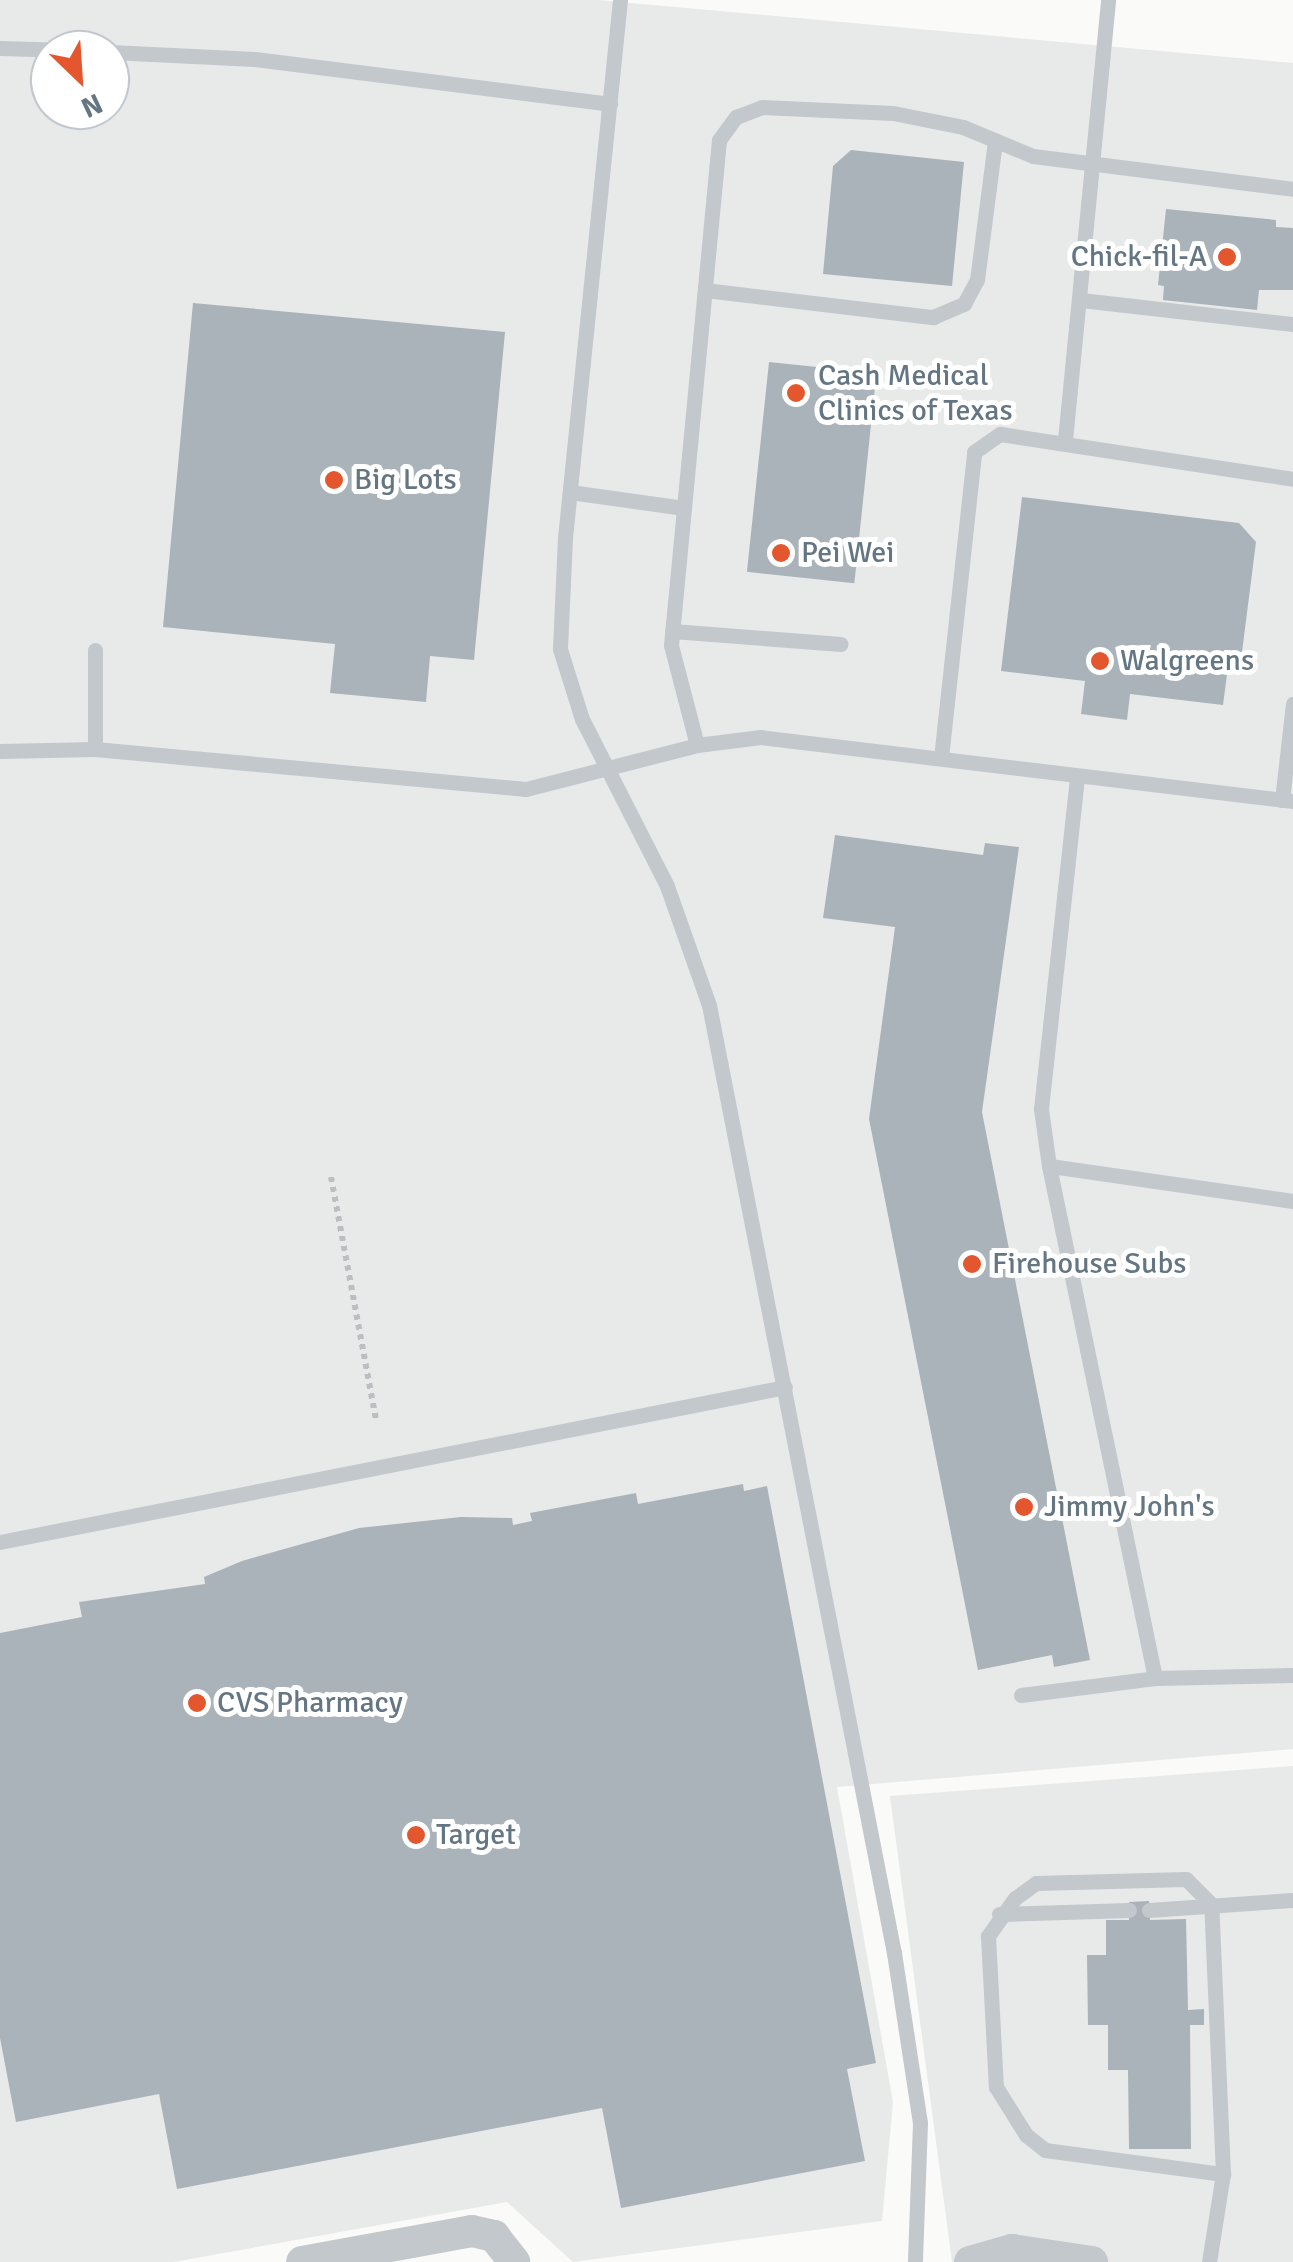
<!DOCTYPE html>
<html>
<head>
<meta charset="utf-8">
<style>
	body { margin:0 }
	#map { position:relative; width:1293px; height:2262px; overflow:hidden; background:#fafaf8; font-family:Signika,sans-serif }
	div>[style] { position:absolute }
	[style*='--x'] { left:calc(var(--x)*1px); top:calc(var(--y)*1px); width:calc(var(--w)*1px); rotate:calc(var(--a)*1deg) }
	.built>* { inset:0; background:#e8e9e9 }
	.building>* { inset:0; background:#aab3b9; transform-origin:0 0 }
	.path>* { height:6px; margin-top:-3px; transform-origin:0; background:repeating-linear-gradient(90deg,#bbbfc2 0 5px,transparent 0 10px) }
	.lane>* { height:15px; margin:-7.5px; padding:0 7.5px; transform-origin:7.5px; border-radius:7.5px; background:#c3c8cc }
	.street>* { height:32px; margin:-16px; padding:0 16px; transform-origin:16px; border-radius:16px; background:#c3c8cc }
	.dots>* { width:28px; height:28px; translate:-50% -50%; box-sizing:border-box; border:5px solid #fff; border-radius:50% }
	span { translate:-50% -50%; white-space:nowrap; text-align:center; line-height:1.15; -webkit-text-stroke:10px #fff; paint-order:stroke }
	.poi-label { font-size:30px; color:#657683 }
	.right { translate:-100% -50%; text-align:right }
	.left { translate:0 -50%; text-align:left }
	.north { position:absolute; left:30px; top:30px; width:100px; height:100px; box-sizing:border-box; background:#fff; border:2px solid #c1c8cd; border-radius:50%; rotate:155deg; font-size:28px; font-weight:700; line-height:40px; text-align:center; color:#657683 }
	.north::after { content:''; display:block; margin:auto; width:35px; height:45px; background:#e4572e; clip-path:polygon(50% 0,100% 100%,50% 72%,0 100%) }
</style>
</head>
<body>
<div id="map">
	<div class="built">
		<div style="clip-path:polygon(evenodd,0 0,598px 0,1293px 63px,1293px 1749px,837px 1787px,893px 2102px,882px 2221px,573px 2262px,507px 2202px,174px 2262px,0 2262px,0 0,50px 50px,110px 50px,110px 110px,50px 110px,50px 50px)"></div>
		<div style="clip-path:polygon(1293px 1766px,1293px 2262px,952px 2262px,890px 1796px)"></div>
	</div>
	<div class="building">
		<div style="clip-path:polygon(851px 150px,964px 162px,952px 286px,823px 274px,833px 166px)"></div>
		<div style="clip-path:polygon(1166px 209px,1276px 220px,1276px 227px,1293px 228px,1293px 290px,1259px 290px,1257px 310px,1163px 300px,1164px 286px,1158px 285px)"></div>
		<div style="clip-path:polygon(193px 303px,505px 332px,474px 660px,430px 656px,426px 702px,330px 693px,335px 644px,163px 627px)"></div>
		<div style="left:769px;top:362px;width:108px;height:211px;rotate:6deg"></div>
		<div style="clip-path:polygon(1022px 497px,1239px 523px,1256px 542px,1241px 660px,1229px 659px,1223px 705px,1130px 694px,1127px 720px,1081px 714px,1085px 681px,1001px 671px)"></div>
		<div style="clip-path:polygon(835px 835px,983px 855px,985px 843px,1019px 847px,982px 1112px,1090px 1660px,1054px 1667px,1052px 1655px,978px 1670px,869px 1119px,895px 927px,823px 918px)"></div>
		<div style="clip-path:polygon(743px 1484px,744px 1491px,767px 1486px,876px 2063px,847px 2069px,865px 2161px,621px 2208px,602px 2108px,177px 2189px,159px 2094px,16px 2122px,0 2038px,0 1633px,82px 1617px,79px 1602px,205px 1584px,204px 1577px,242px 1561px,359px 1528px,461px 1517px,512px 1518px,513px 1525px,532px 1521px,530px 1513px,636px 1493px,638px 1504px)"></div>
		<div style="clip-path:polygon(1149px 1901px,1150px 1920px,1186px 1919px,1188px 2010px,1204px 2009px,1204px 2025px,1190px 2025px,1191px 2149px,1129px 2149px,1128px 2070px,1108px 2070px,1108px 2025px,1088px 2025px,1087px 1955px,1106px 1955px,1106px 1920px,1129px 1920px,1129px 1902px)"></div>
	</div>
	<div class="path">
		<div style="--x:331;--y:1177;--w:247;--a:79.5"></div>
	</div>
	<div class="lane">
		<div style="--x:620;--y:0;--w:541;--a:95.84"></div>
		<div style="--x:565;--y:538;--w:111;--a:92.6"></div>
		<div style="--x:560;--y:649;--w:73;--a:72.6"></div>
		<div style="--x:582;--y:719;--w:187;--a:63"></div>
		<div style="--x:667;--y:886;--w:126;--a:70.6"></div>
		<div style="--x:709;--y:1005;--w:966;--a:78.96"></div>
		<div style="--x:894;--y:1953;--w:172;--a:81.3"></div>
		<div style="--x:920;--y:2123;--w:139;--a:92.1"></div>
		<div style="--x:0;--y:48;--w:68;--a:1.7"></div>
		<div style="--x:110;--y:52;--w:145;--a:2.8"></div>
		<div style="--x:255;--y:59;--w:358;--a:7.2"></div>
		<div style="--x:705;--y:290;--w:230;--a:6.8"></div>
		<div style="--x:933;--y:317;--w:34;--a:-23"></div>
		<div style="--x:964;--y:304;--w:27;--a:-62"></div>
		<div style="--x:977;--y:280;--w:139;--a:-82.6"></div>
		<div style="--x:1081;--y:300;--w:213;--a:6.5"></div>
		<div style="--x:1065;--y:440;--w:442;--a:-84.4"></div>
		<div style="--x:570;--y:492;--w:115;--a:8"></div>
		<div style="--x:672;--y:631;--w:169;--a:4.4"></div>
		<div style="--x:95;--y:650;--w:99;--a:90"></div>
		<div style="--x:697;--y:745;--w:103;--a:-104.6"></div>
		<div style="--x:671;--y:645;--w:507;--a:-84.57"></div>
		<div style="--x:719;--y:140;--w:29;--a:-54"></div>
		<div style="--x:736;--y:117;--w:28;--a:-21"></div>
		<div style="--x:762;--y:107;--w:131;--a:2.6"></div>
		<div style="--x:893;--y:113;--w:71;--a:11.3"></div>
		<div style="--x:963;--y:127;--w:76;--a:22.5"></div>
		<div style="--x:1033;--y:156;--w:262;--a:7.2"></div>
		<div style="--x:0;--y:751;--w:95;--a:-1.2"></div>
		<div style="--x:95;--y:749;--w:433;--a:5.3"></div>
		<div style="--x:526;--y:789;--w:177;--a:-14.4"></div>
		<div style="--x:697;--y:745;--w:64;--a:-7.2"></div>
		<div style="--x:760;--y:737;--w:537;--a:6.85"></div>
		<div style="--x:941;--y:758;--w:308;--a:-83.8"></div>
		<div style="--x:974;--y:452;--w:32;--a:-35"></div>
		<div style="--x:1000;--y:434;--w:296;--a:8.7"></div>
		<div style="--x:1282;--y:800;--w:97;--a:-83.5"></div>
		<div style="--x:1049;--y:1166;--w:58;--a:-98"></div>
		<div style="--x:1041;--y:1109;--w:334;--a:-83.8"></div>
		<div style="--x:1293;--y:1201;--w:246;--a:-171.8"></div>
		<div style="--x:1049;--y:1166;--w:523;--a:78.3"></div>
		<div style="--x:1155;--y:1678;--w:138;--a:-1.2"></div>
		<div style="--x:0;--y:1542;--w:800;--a:-11.17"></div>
		<div style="--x:1021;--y:1695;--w:135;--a:-7.2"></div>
		<div style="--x:1149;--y:1910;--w:144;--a:-4"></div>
		<div style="--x:999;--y:1914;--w:130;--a:-1.8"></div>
		<div style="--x:1209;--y:2262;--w:89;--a:-81"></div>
		<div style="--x:1223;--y:2174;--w:270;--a:-92.5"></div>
		<div style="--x:1211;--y:1904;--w:35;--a:-135"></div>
		<div style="--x:1186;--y:1879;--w:150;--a:178.5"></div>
		<div style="--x:1036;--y:1883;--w:26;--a:144"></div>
		<div style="--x:1015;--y:1898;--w:47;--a:125.4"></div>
		<div style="--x:988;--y:1936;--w:151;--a:87"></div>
		<div style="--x:996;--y:2087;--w:57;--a:58"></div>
		<div style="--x:1026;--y:2135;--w:24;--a:38"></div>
		<div style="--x:1045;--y:2150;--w:180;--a:7.7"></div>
	</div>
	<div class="street">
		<div style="--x:302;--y:2262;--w:173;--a:-10.3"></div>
		<div style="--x:472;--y:2231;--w:23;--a:13"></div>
		<div style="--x:494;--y:2236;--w:33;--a:52"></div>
		<div style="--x:970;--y:2262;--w:44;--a:-15.9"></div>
		<div style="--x:1012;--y:2250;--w:81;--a:8.5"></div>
	</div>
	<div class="dots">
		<div style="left:1227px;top:257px;background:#e4572e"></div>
		<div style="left:796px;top:393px;background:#e4572e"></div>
		<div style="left:334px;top:480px;background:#e4572e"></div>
		<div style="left:781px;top:553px;background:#e4572e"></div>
		<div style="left:1100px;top:661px;background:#e4572e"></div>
		<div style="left:972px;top:1264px;background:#e4572e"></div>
		<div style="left:1024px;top:1507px;background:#e4572e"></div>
		<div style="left:197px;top:1703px;background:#e4572e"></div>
		<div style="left:416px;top:1835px;background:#e4572e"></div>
	</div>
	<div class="poi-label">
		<span class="right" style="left:1207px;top:257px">Chick-fil-A</span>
		<span class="left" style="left:818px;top:393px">Cash Medical<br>Clinics of Texas</span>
		<span class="left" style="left:354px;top:480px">Big Lots</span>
		<span class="left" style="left:801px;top:553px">Pei Wei</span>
		<span class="left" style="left:1120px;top:661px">Walgreens</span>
		<span class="left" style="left:992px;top:1264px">Firehouse Subs</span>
		<span class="left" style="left:1044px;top:1507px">Jimmy John's</span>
		<span class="left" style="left:217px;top:1703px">CVS Pharmacy</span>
		<span class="left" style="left:436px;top:1835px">Target</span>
	</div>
	<div class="north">N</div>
</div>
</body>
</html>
